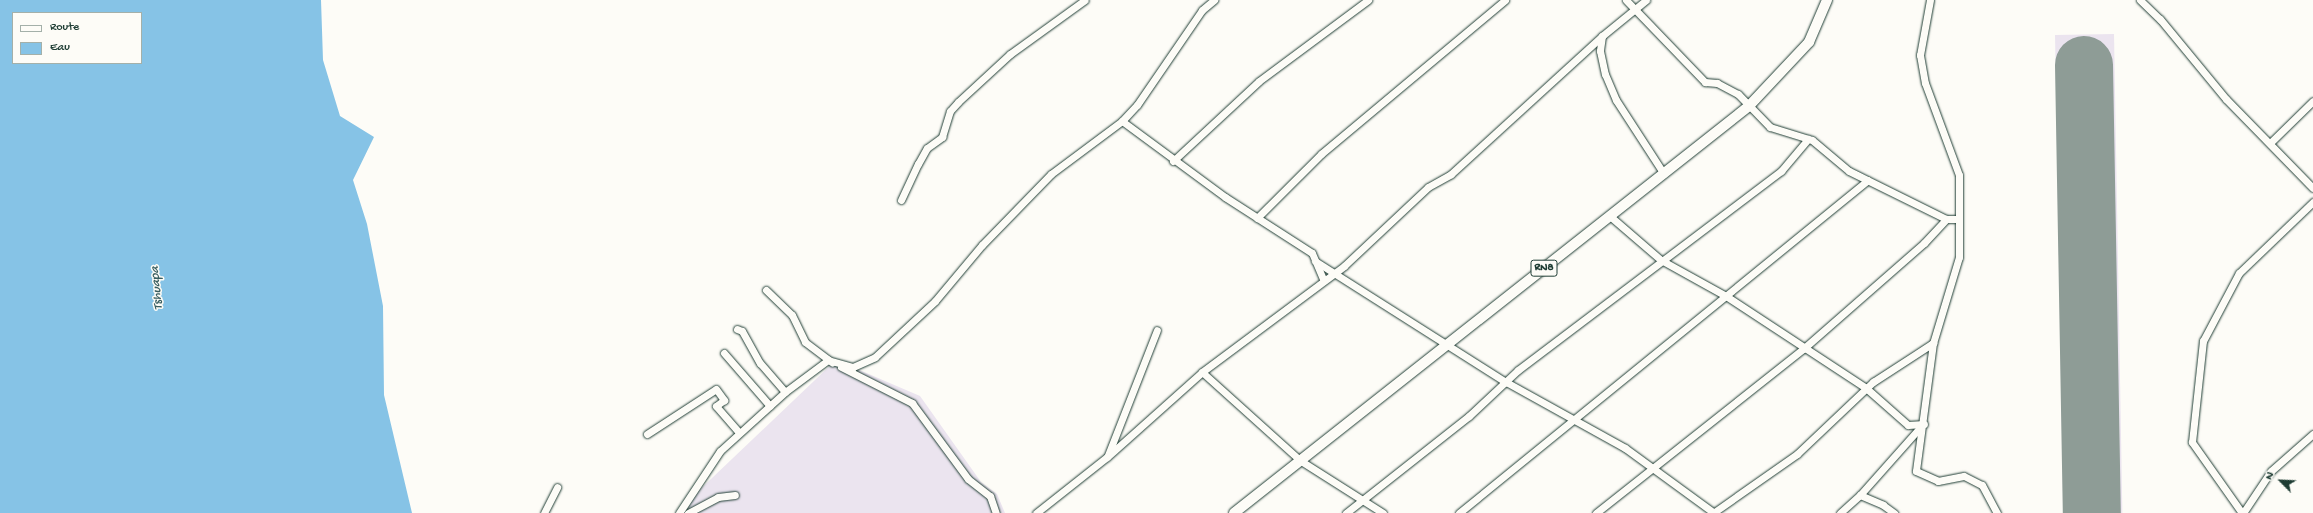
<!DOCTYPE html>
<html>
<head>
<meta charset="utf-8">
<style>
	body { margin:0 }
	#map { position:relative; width:2313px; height:513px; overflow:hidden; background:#fdfcf7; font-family:"Gochi Hand",sans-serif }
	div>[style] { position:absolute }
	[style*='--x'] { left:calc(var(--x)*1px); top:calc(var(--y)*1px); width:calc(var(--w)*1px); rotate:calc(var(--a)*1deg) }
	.built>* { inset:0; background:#ebe4ef; transform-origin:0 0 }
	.water>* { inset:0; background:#86c3e6 }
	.runway>* { height:58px; margin:-29px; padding:0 29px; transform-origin:29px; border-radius:29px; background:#8e9c96 }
	.roads { filter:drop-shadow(0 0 1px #1f3d34) drop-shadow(0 0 1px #1f3d34) }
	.minor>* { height:7px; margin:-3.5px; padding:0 3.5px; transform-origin:3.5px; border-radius:3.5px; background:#fdfcf7 }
	.primary>* { height:10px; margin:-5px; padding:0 5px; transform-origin:5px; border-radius:5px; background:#fdfcf7 }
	span { translate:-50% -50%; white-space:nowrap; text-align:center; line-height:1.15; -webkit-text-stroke:3px #fdfcf7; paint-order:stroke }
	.shield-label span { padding:1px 3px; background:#fdfcf7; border:1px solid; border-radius:3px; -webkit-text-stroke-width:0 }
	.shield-label { font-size:11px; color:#1f3d34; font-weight:700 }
	.water-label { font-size:13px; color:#395e60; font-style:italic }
	.legend { position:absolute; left:12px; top:12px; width:130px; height:52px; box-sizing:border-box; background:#fdfcf7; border:1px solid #a4b0a9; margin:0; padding:5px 7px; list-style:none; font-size:12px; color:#1f3d34 }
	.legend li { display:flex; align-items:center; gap:8px; height:20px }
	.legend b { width:20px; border:1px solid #a4b0a9 }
	.north { position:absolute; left:2261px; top:461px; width:40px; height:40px; -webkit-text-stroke:3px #fdfcf7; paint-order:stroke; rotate:294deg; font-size:11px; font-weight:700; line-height:16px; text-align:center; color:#1f3d34 }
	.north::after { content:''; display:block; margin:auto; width:14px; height:18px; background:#1f3d34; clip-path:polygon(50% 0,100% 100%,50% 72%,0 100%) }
</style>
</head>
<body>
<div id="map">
	<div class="built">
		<div style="left:2114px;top:34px;width:479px;height:59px;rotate:89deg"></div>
		<div style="clip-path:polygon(836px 360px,920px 396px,981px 482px,997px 494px,1005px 513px,687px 513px,691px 498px)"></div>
	</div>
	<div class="water">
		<div style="clip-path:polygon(evenodd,0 0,321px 0,323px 60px,340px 116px,374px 137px,353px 180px,367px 224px,383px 306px,384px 395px,412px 513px,0 513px,0 0,13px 13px,141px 13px,141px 63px,13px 63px,13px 13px)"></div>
	</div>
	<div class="runway">
		<div style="--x:2084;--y:65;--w:448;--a:89"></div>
	</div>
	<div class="roads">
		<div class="minor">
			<div style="--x:1626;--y:0;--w:114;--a:46.1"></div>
			<div style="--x:1705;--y:82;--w:12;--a:5"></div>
			<div style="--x:1717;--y:83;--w:24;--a:28"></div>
			<div style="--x:1738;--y:94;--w:46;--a:45.9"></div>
			<div style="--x:1770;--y:127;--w:44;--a:17.2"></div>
			<div style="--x:1812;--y:140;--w:48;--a:40"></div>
			<div style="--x:1849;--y:171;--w:108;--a:26.3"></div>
			<div style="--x:1946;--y:219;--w:12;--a:0"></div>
			<div style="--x:1930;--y:0;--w:56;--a:100.3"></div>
			<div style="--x:1920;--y:55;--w:28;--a:80"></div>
			<div style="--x:1925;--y:83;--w:98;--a:69.7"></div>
			<div style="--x:1959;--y:175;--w:82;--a:90"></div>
			<div style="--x:1959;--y:257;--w:90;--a:106.8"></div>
			<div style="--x:1933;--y:343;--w:129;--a:97.6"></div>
			<div style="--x:1916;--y:471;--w:24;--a:24"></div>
			<div style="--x:1938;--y:481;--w:26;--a:-11"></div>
			<div style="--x:1964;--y:476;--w:20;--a:27"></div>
			<div style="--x:1982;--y:485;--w:32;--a:62"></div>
			<div style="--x:2140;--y:0;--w:28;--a:44"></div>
			<div style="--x:2160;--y:19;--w:104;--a:50.5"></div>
			<div style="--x:2226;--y:99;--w:124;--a:45.7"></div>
			<div style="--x:1602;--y:36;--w:15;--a:98"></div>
			<div style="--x:1600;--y:51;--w:24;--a:78"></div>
			<div style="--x:1605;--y:74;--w:28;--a:67"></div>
			<div style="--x:1616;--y:100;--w:88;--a:57"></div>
			<div style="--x:1122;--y:121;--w:128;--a:36.4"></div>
			<div style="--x:1225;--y:197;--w:103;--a:32.8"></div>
			<div style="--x:1312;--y:253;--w:30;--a:67"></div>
			<div style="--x:2270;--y:143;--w:60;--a:-44.3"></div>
			<div style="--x:1173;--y:161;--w:117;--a:-42.9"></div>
			<div style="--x:1259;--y:81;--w:136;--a:-36.6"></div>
			<div style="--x:901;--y:200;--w:40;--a:-65"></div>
			<div style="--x:918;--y:164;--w:18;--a:-61"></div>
			<div style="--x:927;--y:148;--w:19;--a:-36"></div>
			<div style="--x:942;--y:137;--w:27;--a:-73"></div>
			<div style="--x:950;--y:111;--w:12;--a:-48"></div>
			<div style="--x:958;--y:102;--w:71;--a:-42.7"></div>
			<div style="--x:1010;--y:54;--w:92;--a:-35.8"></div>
			<div style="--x:1611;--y:217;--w:66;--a:40.7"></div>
			<div style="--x:1661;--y:260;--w:74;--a:29"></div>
			<div style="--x:1726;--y:296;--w:168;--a:33.3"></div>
			<div style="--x:1866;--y:388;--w:56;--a:41.4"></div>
			<div style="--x:1908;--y:425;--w:16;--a:-4"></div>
			<div style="--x:1257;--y:218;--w:91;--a:-45"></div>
			<div style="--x:1321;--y:154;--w:240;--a:-39.9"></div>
			<div style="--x:1315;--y:261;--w:226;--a:32.4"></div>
			<div style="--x:1506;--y:382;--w:136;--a:29"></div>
			<div style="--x:1625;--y:448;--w:110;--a:36.1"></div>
			<div style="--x:766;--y:290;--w:36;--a:44"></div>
			<div style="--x:792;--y:315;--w:30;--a:64"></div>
			<div style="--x:805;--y:342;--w:34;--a:37"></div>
			<div style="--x:737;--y:329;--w:5;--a:22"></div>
			<div style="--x:742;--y:331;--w:37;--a:61"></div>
			<div style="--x:760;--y:363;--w:38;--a:49"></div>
			<div style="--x:724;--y:353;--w:70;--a:49"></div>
			<div style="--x:841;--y:367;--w:80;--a:26.9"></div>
			<div style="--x:912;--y:403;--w:94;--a:53.6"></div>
			<div style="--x:968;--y:479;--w:28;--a:38"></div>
			<div style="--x:990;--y:496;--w:18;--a:71"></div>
			<div style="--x:1202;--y:372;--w:133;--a:42"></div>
			<div style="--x:1301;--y:461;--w:97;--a:32.4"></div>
			<div style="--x:647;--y:434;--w:82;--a:-33.1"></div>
			<div style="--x:716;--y:389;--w:14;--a:54"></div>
			<div style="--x:724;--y:400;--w:10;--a:143"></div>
			<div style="--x:716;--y:406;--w:35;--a:49"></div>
			<div style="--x:1108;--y:455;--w:134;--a:-68.6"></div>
			<div style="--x:1860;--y:495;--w:25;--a:23"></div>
			<div style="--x:1883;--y:505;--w:14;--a:36"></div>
			<div style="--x:544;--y:513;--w:29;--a:-63"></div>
			<div style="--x:679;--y:513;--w:74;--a:-56.5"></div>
			<div style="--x:720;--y:451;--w:88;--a:-42.2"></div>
			<div style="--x:785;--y:392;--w:54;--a:-36.7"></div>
			<div style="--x:828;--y:360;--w:26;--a:16"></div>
			<div style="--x:853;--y:367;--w:24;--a:-24"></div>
			<div style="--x:875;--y:357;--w:82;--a:-43"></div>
			<div style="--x:935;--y:301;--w:73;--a:-50"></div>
			<div style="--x:982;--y:245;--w:99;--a:-45.8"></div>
			<div style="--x:1051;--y:174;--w:89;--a:-36.7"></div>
			<div style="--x:1122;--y:121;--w:22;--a:-47"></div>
			<div style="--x:1137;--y:105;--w:115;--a:-55.6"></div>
			<div style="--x:1202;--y:10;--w:16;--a:-40"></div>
			<div style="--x:688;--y:513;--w:34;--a:-28"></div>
			<div style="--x:718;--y:497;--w:17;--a:-7"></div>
			<div style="--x:1036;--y:513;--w:90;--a:-38.3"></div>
			<div style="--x:1107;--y:457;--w:127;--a:-41.8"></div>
			<div style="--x:1202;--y:372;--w:177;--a:-36.7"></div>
			<div style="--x:1344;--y:266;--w:115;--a:-43.2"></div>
			<div style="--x:1428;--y:187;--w:26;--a:-29"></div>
			<div style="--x:1451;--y:174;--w:205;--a:-42.4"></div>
			<div style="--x:1602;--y:36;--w:57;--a:-39.3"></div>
			<div style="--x:1346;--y:513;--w:157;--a:-38.3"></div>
			<div style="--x:1469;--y:416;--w:67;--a:-43.2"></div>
			<div style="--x:1518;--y:370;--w:330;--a:-37.1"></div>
			<div style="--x:1781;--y:171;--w:42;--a:-49.8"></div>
			<div style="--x:1459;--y:513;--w:527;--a:-39.15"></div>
			<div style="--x:1596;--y:513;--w:264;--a:-38.4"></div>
			<div style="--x:1803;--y:349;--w:161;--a:-41.2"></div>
			<div style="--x:1924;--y:243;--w:33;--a:-47"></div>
			<div style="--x:1713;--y:513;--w:103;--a:-35.1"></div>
			<div style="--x:1797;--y:454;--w:105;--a:-43.5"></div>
			<div style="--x:1873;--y:382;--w:72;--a:-33"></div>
			<div style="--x:1840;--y:513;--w:27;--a:-42"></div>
			<div style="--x:1860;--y:495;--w:95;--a:-48.4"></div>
			<div style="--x:2242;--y:513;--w:87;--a:-125.2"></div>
			<div style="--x:2192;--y:442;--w:102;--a:-83.8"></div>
			<div style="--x:2203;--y:341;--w:77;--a:-62.1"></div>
			<div style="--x:2239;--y:273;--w:103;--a:-43.8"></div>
			<div style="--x:2243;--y:513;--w:50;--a:-56.3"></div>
			<div style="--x:2271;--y:471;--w:56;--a:-41.4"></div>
		</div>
		<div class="primary">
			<div style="--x:1234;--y:513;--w:656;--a:-38.32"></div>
			<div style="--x:1749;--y:106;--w:88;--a:-46.8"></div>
			<div style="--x:1809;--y:42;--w:46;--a:-66.8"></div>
		</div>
	</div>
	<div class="shield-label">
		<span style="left:1544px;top:268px">RN8</span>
	</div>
	<div class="water-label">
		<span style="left:158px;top:288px;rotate:-95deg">Tshuapa</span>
	</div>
	<ul class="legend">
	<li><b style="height:5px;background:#fdfcf7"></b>Route</li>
	<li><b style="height:11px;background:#86c3e6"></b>Eau</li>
	</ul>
	<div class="north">N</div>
</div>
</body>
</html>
